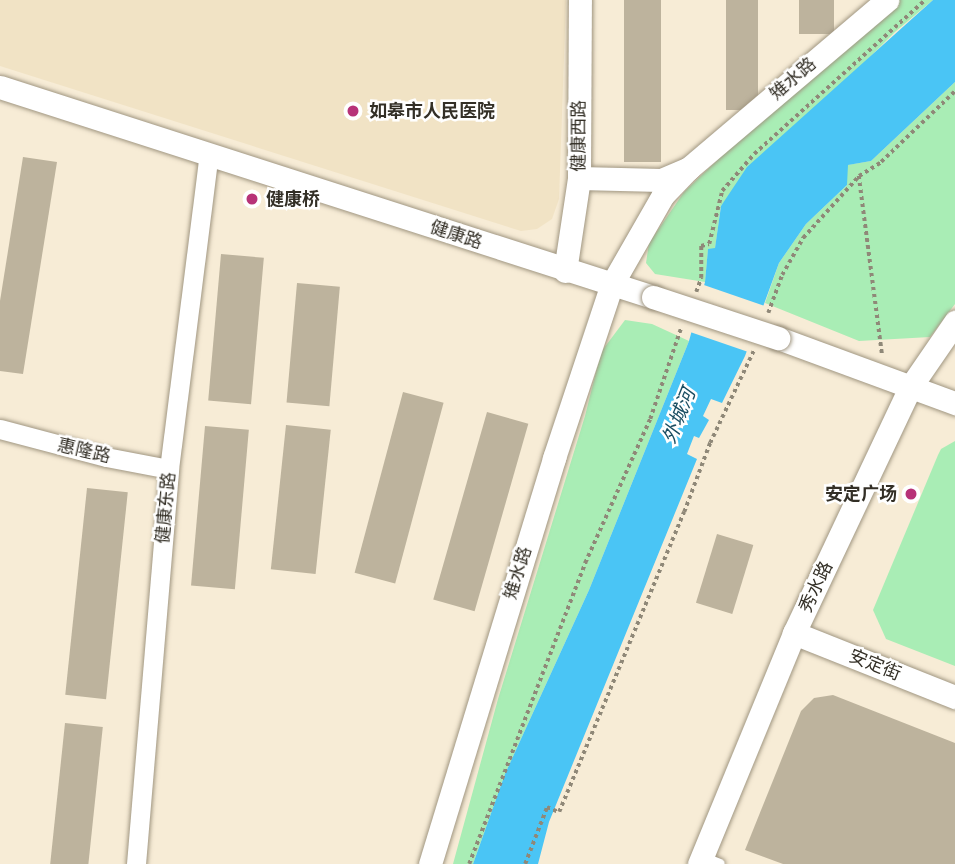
<!DOCTYPE html>
<html>
<head>
<meta charset="utf-8">
<style>
	body { margin:0 }
	#map { position:relative; width:955px; height:864px; overflow:hidden; background:#f7ecd6; font-family:"Source Serif 4","Noto Sans SC",serif }
	div>[style] { position:absolute }
	[style*='--x'] { left:calc(var(--x)*1px); top:calc(var(--y)*1px); width:calc(var(--w)*1px); rotate:calc(var(--a)*1deg) }
	.built>* { inset:0; background:#f1e3c5 }
	.green>* { inset:0; background:#a9edb5 }
	.water>* { inset:0; background:#4ac5f5 }
	.pier>* { inset:0; background:#f7ecd6; transform-origin:0 0 }
	.building>* { inset:0; background:#bdb39d; transform-origin:0 0 }
	.path>* { height:3.5px; margin-top:-1.75px; transform-origin:0; background:repeating-linear-gradient(90deg,#8f8878 0 3.5px,transparent 0 7px) }
	.roads { filter:drop-shadow(0 0 2px #a09681) drop-shadow(0 0 2px #a09681) }
	.service>* { height:10px; margin:-5px; padding:0 5px; transform-origin:5px; border-radius:5px; background:#fff }
	.minor>* { height:19px; margin:-9.5px; padding:0 9.5px; transform-origin:9.5px; border-radius:9.5px; background:#fff }
	.tertiary>* { height:23px; margin:-11.5px; padding:0 11.5px; transform-origin:11.5px; border-radius:11.5px; background:#fff }
	.bridges { filter:drop-shadow(0 0 2px #a09681) drop-shadow(0 0 2px #a09681) }
	.tertiary-bridge>* { height:23px; margin:-11.5px; padding:0 11.5px; transform-origin:11.5px; border-radius:11.5px; background:#fff }
	.dots>* { width:19px; height:19px; translate:-50% -50%; box-sizing:border-box; border:4px solid #fff; border-radius:50% }
	span { translate:-50% -50%; white-space:nowrap; text-align:center; line-height:1.15; -webkit-text-stroke:5px #fff; paint-order:stroke }
	.street-label { font-size:18px; color:#332f26 }
	.poi-label { font-size:18px; color:#332f26; font-weight:700 }
	.left { translate:0 -50%; text-align:left }
	.right { translate:-100% -50%; text-align:right }
	.water-label { font-size:19px; color:#1a4d61; font-style:italic }
</style>
</head>
<body>
<div id="map">
	<div class="built">
		<div style="clip-path:polygon(0 0,566px 0,559px 199px,552px 219px,537px 229px,521px 231px,0 66px)"></div>
	</div>
	<div class="green">
		<div style="clip-path:polygon(895px 0,933px 0,895px 32px,721px 206px,715px 249px,708px 250px,705px 282px,655px 274px,646px 263px,649px 243px,684px 192px,826px 56px)"></div>
		<div style="clip-path:polygon(955px 82px,955px 304px,930px 337px,859px 341px,765px 303px,779px 263px,806px 224px,847px 185px,847px 165px,871px 161px)"></div>
		<div style="clip-path:polygon(625px 320px,652px 324px,689px 341px,589px 590px,505px 774px,473px 864px,453px 864px,498px 699px,585px 416px,601px 352px)"></div>
		<div style="clip-path:polygon(955px 441px,955px 666px,886px 639px,873px 610px,938px 455px,941px 449px)"></div>
	</div>
	<div class="water">
		<div style="clip-path:polygon(933px 0,955px 0,955px 82px,871px 161px,848px 165px,847px 185px,806px 224px,779px 263px,745px 356px,722px 403px,711px 399px,703px 416px,709px 420px,699px 438px,694px 436px,687px 454px,697px 459px,549px 822px,538px 864px,473px 864px,505px 774px,589px 590px,689px 341px,705px 282px,708px 249px,715px 248px,721px 206px,747px 167px)"></div>
	</div>
	<div class="pier">
		<div style="left:701px;top:284px;width:70px;height:49px;rotate:19deg"></div>
	</div>
	<div class="building">
		<div style="left:624px;top:0;width:37px;height:162px"></div>
		<div style="left:726px;top:0;width:32px;height:110px"></div>
		<div style="left:799px;top:0;width:35px;height:34px"></div>
		<div style="clip-path:polygon(23px 157px,57px 162px,23px 374px,0 371px,0 301px)"></div>
		<div style="left:221px;top:254px;width:43px;height:147px;rotate:5deg"></div>
		<div style="left:297px;top:283px;width:43px;height:120px;rotate:5deg"></div>
		<div style="left:403px;top:392px;width:42px;height:187px;rotate:15deg"></div>
		<div style="left:487px;top:412px;width:43px;height:195px;rotate:16deg"></div>
		<div style="left:286px;top:425px;width:45px;height:145px;rotate:6deg"></div>
		<div style="left:205px;top:426px;width:44px;height:160px;rotate:5deg"></div>
		<div style="left:87px;top:488px;width:41px;height:208px;rotate:6deg"></div>
		<div style="left:717px;top:534px;width:38px;height:72px;rotate:17deg"></div>
		<div style="clip-path:polygon(833px 695px,955px 743px,955px 864px,783px 864px,745px 850px,801px 711px,814px 698px)"></div>
		<div style="left:65px;top:723px;width:38px;height:142px;rotate:6deg"></div>
	</div>
	<div class="path">
		<div style="--x:859;--y:176;--w:179;--a:82.6"></div>
		<div style="--x:696;--y:292;--w:15;--a:-70"></div>
		<div style="--x:701;--y:278;--w:32;--a:-90"></div>
		<div style="--x:701;--y:246;--w:8;--a:-14"></div>
		<div style="--x:709;--y:244;--w:55;--a:-76.2"></div>
		<div style="--x:722;--y:191;--w:49;--a:-49.1"></div>
		<div style="--x:754;--y:154;--w:230;--a:-42"></div>
		<div style="--x:768;--y:313;--w:40;--a:-69.8"></div>
		<div style="--x:782;--y:275;--w:43;--a:-60.4"></div>
		<div style="--x:803;--y:238;--w:84;--a:-47.9"></div>
		<div style="--x:859;--y:176;--w:26;--a:-32"></div>
		<div style="--x:881;--y:162;--w:103;--a:-43.8"></div>
		<div style="--x:469;--y:864;--w:323;--a:-68.9"></div>
		<div style="--x:585;--y:563;--w:158;--a:-65.7"></div>
		<div style="--x:650;--y:419;--w:96;--a:-71.2"></div>
		<div style="--x:525;--y:864;--w:61;--a:-68.9"></div>
		<div style="--x:547;--y:807;--w:13;--a:23"></div>
		<div style="--x:559;--y:812;--w:325;--a:-67.4"></div>
		<div style="--x:684;--y:512;--w:74;--a:-69.4"></div>
		<div style="--x:710;--y:443;--w:103;--a:-64.7"></div>
	</div>
	<div class="roads">
		<div class="service">
			<div style="--x:702;--y:857;--w:19;--a:21"></div>
		</div>
		<div class="minor">
			<div style="--x:0;--y:429;--w:110;--a:14.8"></div>
			<div style="--x:106;--y:457;--w:64;--a:10.8"></div>
			<div style="--x:136;--y:864;--w:396;--a:-85.2"></div>
			<div style="--x:169;--y:469;--w:318;--a:-82.8"></div>
		</div>
		<div class="tertiary">
			<div style="--x:0;--y:87;--w:686;--a:17.83"></div>
			<div style="--x:579;--y:178;--w:82;--a:1.4"></div>
			<div style="--x:661;--y:180;--w:30;--a:-23"></div>
			<div style="--x:689;--y:168;--w:260;--a:-40.3"></div>
			<div style="--x:565;--y:271;--w:94;--a:-81.4"></div>
			<div style="--x:579;--y:178;--w:178;--a:-89.7"></div>
			<div style="--x:778;--y:338;--w:189;--a:20.2"></div>
			<div style="--x:794;--y:633;--w:173;--a:21.7"></div>
			<div style="--x:430;--y:864;--w:425;--a:-73"></div>
			<div style="--x:554;--y:458;--w:183;--a:-71.6"></div>
			<div style="--x:612;--y:284;--w:103;--a:-60.2"></div>
			<div style="--x:663;--y:195;--w:37;--a:-46"></div>
			<div style="--x:699;--y:864;--w:250;--a:-67.6"></div>
			<div style="--x:794;--y:633;--w:273;--a:-64.7"></div>
			<div style="--x:911;--y:386;--w:78;--a:-55.5"></div>
		</div>
	</div>
	<div class="bridges">
		<div class="tertiary-bridge">
			<div style="--x:653;--y:297;--w:132;--a:18.2"></div>
		</div>
	</div>
	<div class="dots">
		<div style="left:353px;top:111px;background:#b73278"></div>
		<div style="left:252px;top:199px;background:#b73278"></div>
		<div style="left:911px;top:494px;background:#b73278"></div>
	</div>
	<div class="street-label">
		<span style="left:793px;top:79px;rotate:-41deg">雉水路</span>
		<span style="left:579px;top:136px;rotate:-90deg">健康西路</span>
		<span style="left:456px;top:235px;rotate:18deg">健康路</span>
		<span style="left:84px;top:451px;rotate:13deg">惠隆路</span>
		<span style="left:166px;top:508px;rotate:-85deg">健康东路</span>
		<span style="left:518px;top:573px;rotate:-73deg">雉水路</span>
		<span style="left:816px;top:587px;rotate:-65deg">秀水路</span>
		<span style="left:875px;top:665px;rotate:22deg">安定街</span>
	</div>
	<div class="poi-label">
		<span class="left" style="left:369px;top:111px">如皋市人民医院</span>
		<span class="left" style="left:266px;top:199px">健康桥</span>
		<span class="right" style="left:897px;top:494px">安定广场</span>
	</div>
	<div class="water-label">
		<span style="left:679px;top:416px;rotate:-68deg">外城河</span>
	</div>
</div>
</body>
</html>
